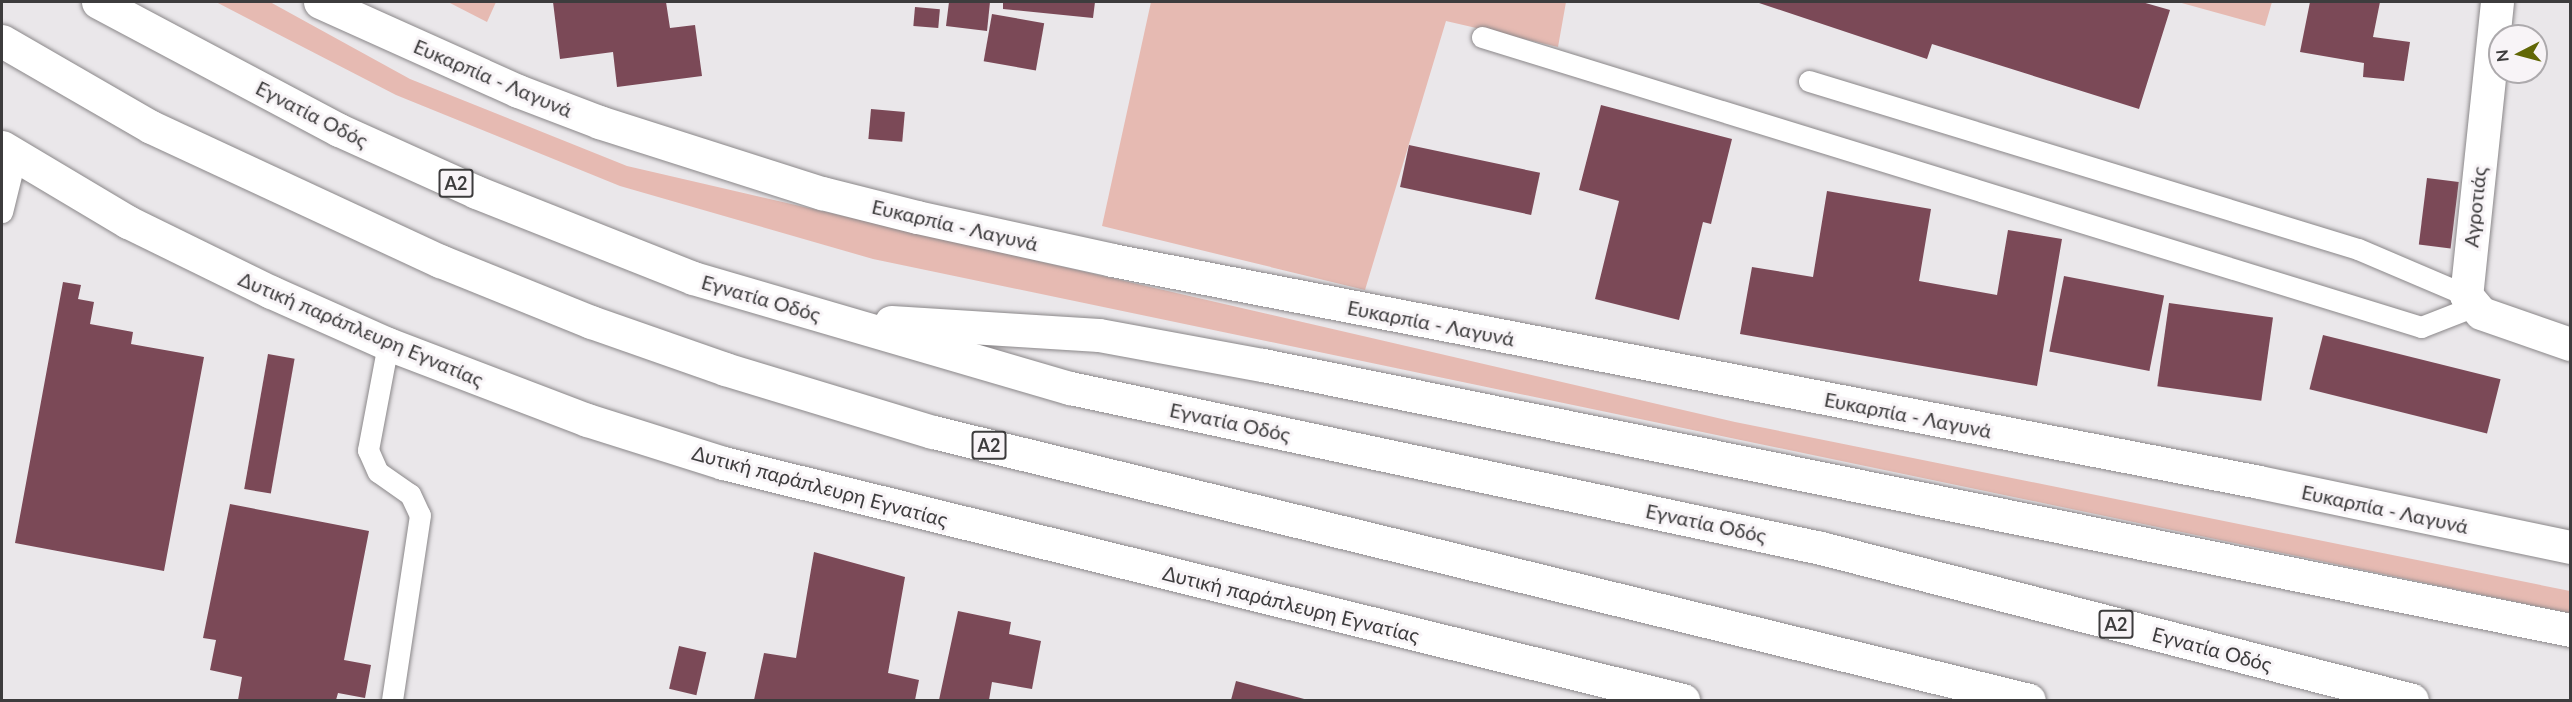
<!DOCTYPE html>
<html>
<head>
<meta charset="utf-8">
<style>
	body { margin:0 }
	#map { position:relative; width:2572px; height:702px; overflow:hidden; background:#eae7ea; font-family:Lato,sans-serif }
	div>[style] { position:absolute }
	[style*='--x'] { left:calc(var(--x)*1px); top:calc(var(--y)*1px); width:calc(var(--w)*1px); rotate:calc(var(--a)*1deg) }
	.green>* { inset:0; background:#e6bab2 }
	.building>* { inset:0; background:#7b4957; transform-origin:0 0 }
	.roads { filter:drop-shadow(0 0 2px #8a8789) drop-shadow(0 0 2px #8a8789) }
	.service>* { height:21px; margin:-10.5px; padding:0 10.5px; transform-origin:10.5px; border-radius:10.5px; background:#fff }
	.minor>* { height:33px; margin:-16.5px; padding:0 16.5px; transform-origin:16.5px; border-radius:16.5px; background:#fff }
	.tertiary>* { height:33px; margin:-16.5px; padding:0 16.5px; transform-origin:16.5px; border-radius:16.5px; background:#fff }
	.motorway>* { height:33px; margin:-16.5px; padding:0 16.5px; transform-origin:16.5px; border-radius:16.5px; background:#fff }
	span { translate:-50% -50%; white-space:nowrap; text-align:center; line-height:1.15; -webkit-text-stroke:6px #f8f4f7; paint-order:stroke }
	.shield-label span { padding:2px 4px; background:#f8f4f7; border:2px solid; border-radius:4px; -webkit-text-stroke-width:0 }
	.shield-label { font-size:18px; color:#3d3c3d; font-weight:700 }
	.street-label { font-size:20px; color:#3d3c3d }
	.frame { position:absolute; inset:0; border:3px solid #3d3c3d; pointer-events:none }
	.north { position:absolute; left:2488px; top:24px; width:60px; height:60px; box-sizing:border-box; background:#f8f4f7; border:2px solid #adaaad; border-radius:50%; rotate:264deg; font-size:16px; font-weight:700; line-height:24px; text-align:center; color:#3d3c3d }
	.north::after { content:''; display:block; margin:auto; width:21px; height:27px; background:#616706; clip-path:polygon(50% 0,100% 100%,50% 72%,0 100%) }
</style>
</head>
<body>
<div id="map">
	<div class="green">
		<div style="clip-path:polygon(216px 2px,270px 2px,410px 79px,627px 166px,1735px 422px,2570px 591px,2570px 613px,873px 259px,620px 186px,396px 95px)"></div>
		<div style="clip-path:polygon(448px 2px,496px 2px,487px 22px)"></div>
		<div style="clip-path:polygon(1151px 2px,1566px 2px,1558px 47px,1446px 21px,1365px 290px,1102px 226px)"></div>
		<div style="clip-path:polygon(2178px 2px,2272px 2px,2265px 26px)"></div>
	</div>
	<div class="building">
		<div style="clip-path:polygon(553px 2px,666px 2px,670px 28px,695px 25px,702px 76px,617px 87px,613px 52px,560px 59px)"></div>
		<div style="clip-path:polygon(949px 2px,990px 2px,987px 31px,946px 26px)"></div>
		<div style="clip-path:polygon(1003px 2px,1095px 2px,1093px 18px,1003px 9px)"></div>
		<div style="clip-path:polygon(1756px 2px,2142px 2px,2170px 10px,2139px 109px,1932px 44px,1927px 59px)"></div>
		<div style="clip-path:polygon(2310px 2px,2380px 2px,2373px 37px,2410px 42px,2404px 81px,2363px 77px,2364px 63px,2300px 52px)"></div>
		<div style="left:915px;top:7px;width:25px;height:19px;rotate:5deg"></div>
		<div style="left:992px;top:14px;width:53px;height:48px;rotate:10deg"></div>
		<div style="clip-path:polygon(1601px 105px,1732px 139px,1711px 224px,1703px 222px,1679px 320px,1595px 299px,1619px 201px,1579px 190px)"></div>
		<div style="left:871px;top:109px;width:34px;height:30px;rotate:5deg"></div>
		<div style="left:1409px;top:145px;width:134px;height:43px;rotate:12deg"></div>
		<div style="left:2427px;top:178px;width:32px;height:67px;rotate:7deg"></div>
		<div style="clip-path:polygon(1827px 191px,1931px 209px,1919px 281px,1997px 295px,2008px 230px,2062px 239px,2037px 386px,1740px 334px,1752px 267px,1813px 277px)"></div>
		<div style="left:2064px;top:276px;width:102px;height:77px;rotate:11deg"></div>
		<div style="clip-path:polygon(63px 282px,81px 285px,78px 299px,94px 302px,90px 324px,133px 332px,131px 344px,204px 357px,164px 571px,15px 543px)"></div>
		<div style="left:2169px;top:303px;width:105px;height:84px;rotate:8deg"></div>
		<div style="left:2323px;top:335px;width:183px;height:56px;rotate:14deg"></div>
		<div style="left:268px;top:354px;width:27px;height:137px;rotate:10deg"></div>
		<div style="clip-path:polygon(230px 504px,369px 531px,344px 660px,371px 665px,365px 698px,338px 693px,336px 700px,238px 700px,242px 677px,210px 670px,216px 640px,203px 638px)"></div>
		<div style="clip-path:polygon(814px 552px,905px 577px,888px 673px,919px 680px,915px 700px,754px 700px,764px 653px,796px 658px)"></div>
		<div style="clip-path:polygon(958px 611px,1011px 622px,1009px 634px,1041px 641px,1032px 689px,992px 682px,989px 700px,939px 700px)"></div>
		<div style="left:679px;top:646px;width:28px;height:44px;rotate:13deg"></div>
		<div style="clip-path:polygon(1236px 681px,1308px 700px,1231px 700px)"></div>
	</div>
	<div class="roads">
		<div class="service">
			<div style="--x:1482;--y:37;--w:983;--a:17.16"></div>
			<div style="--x:2421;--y:327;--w:55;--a:-21.4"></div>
			<div style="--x:1809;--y:81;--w:574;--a:17.01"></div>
			<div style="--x:2358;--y:249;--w:117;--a:23.1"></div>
			<div style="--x:2;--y:212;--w:59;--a:-76.2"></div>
			<div style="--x:388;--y:344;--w:108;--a:100.7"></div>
			<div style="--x:368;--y:450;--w:24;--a:66"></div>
			<div style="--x:378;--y:472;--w:39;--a:35"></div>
			<div style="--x:410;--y:494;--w:23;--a:65"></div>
			<div style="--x:420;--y:515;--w:187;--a:98.6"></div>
		</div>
		<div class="minor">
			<div style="--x:2497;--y:2;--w:295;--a:96"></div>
			<div style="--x:2466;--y:295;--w:23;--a:50"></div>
			<div style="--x:2481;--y:313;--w:94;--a:19.2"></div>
		</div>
		<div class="tertiary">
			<div style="--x:320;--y:2;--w:217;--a:24.2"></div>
			<div style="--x:518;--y:91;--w:87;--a:20.9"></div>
			<div style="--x:599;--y:122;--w:234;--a:17.7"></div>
			<div style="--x:822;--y:193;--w:98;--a:14.2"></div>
			<div style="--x:917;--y:217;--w:200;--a:12.4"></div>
			<div style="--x:1112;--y:260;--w:1168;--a:10.95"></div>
			<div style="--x:2259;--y:482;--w:318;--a:11.8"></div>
			<div style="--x:2;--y:147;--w:147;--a:30.8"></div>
			<div style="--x:128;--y:222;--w:159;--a:26.1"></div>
			<div style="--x:271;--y:292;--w:128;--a:24"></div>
			<div style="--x:388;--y:344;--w:213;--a:20.9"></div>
			<div style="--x:587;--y:420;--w:143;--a:17.5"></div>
			<div style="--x:723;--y:463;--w:989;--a:13.87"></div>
		</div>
		<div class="motorway">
			<div style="--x:98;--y:2;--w:273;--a:28"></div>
			<div style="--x:339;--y:130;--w:150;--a:24.3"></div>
			<div style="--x:476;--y:192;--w:233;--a:21.6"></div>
			<div style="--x:693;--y:278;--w:393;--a:16.3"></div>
			<div style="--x:1070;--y:388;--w:768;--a:12.03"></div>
			<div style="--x:1821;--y:548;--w:610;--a:14.42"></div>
			<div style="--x:2;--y:41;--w:172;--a:30"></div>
			<div style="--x:151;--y:127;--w:319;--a:24.9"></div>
			<div style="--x:440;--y:261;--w:163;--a:22"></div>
			<div style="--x:591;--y:322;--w:142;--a:19.3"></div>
			<div style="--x:725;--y:369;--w:217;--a:16.9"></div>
			<div style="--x:933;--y:432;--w:1128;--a:13.74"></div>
			<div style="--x:891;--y:322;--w:208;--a:3.6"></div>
			<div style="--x:1099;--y:335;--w:167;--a:10.4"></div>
			<div style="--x:1263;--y:365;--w:1334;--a:11.46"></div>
		</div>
	</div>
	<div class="shield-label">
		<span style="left:456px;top:183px">Α2</span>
		<span style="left:989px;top:445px">Α2</span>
		<span style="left:2116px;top:624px">Α2</span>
	</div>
	<div class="street-label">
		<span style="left:493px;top:78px;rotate:23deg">Ευκαρπία - Λαγυνά</span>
		<span style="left:312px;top:114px;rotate:27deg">Εγνατία Οδός</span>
		<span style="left:2475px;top:207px;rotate:-84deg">Αγροτιάς</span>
		<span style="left:955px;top:225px;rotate:13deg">Ευκαρπία - Λαγυνά</span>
		<span style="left:761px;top:298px;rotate:16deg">Εγνατία Οδός</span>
		<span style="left:1431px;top:323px;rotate:11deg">Ευκαρπία - Λαγυνά</span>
		<span style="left:361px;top:329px;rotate:23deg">Δυτική παράπλευρη Εγνατίας</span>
		<span style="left:1908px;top:415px;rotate:11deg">Ευκαρπία - Λαγυνά</span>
		<span style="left:1230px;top:422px;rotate:12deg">Εγνατία Οδός</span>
		<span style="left:820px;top:486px;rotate:15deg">Δυτική παράπλευρη Εγνατίας</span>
		<span style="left:2385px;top:509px;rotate:12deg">Ευκαρπία - Λαγυνά</span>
		<span style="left:1706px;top:523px;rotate:12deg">Εγνατία Οδός</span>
		<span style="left:1291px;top:604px;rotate:14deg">Δυτική παράπλευρη Εγνατίας</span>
		<span style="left:2212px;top:649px;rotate:15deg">Εγνατία Οδός</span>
	</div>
	<div class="frame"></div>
	<div class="north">N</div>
</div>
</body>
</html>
